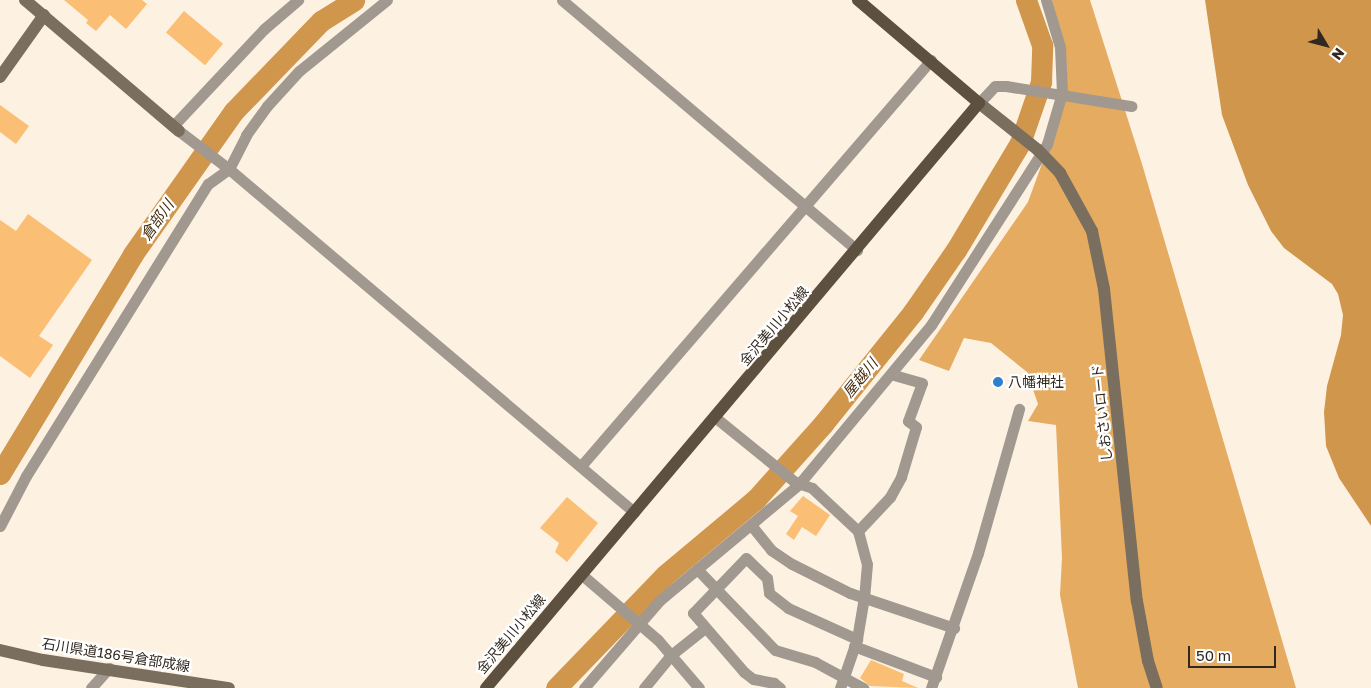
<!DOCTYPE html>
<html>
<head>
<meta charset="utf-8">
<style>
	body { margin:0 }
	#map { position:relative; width:1371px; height:688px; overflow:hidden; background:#fdf1e2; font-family:"Golos Text","Noto Sans JP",sans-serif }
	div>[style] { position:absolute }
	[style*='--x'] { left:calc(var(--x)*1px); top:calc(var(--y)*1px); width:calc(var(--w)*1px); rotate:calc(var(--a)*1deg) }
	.forest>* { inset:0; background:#e5ab61 }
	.water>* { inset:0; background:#d0964c }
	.river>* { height:21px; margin:-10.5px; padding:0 10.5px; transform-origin:10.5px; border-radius:10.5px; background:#d0964c }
	.building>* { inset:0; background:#fabe74; transform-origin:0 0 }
	.street>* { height:11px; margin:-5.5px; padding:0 5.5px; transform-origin:5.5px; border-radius:5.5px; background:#a1998f }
	.secondary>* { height:12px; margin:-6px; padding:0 6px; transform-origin:6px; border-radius:6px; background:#7a6e5f }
	.primary>* { height:12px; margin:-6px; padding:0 6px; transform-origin:6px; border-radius:6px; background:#5e503e }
	.dots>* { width:14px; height:14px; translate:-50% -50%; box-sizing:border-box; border:2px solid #fff; border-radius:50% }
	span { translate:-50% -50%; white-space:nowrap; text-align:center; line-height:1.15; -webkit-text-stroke:4.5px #fff; paint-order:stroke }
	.street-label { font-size:14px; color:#312920 }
	.poi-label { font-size:14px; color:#312920 }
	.left { translate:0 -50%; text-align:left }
	.water-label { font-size:15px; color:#462e0e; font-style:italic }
	.north { position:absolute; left:1301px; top:20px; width:50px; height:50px; -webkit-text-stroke:4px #fff; paint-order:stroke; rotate:127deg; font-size:14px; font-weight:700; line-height:20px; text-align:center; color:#312920 }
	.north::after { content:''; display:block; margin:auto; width:18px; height:22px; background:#312920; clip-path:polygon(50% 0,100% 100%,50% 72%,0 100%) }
	.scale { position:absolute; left:1188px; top:646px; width:88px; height:22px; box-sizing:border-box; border:2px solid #312920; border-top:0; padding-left:6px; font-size:15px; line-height:18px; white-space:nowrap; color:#312920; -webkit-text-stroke:4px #fff; paint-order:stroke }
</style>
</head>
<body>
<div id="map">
	<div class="forest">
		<div style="clip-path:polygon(1052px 0,1090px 0,1142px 164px,1296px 688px,1078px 688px,1060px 595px,1062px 558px,1056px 425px,1028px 421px,1038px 404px,1027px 372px,991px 343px,964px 338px,949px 371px,919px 360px,1028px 202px,1063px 106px,1065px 47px)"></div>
	</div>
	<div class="water">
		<div style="clip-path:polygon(1205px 0,1371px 0,1371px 526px,1339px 478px,1326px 446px,1324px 412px,1327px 386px,1341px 335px,1343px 315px,1338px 294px,1332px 284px,1284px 248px,1271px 231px,1248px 185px,1222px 115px)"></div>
	</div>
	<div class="river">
		<div style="--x:0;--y:474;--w:257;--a:-58.8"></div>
		<div style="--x:133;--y:254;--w:175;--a:-54.8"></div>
		<div style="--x:234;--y:111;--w:125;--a:-46"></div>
		<div style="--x:321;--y:21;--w:39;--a:-32"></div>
		<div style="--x:556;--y:688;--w:157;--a:-46"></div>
		<div style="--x:665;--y:575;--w:119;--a:-39.9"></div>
		<div style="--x:756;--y:499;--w:101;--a:-48.2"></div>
		<div style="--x:823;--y:424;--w:144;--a:-51.2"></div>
		<div style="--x:913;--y:312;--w:75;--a:-55.3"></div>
		<div style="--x:956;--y:250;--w:125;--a:-59.1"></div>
		<div style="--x:1020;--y:143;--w:65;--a:-71"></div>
		<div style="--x:1041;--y:82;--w:37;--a:-88"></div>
		<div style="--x:1042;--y:45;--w:48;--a:-109.6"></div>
	</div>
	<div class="building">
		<div style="clip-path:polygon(64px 0,142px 0,147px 4px,126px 29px,110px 15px,96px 31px,86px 23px,88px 20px)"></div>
		<div style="left:184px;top:11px;width:51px;height:28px;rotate:40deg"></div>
		<div style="clip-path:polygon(0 105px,29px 126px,16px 144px,0 132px)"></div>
		<div style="clip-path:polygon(28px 214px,92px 260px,39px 336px,53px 345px,30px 378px,0 356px,0 220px,16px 231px)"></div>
		<div style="clip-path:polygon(803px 496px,830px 515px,816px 536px,802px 527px,794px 540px,786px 534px,798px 516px,790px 511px)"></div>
		<div style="clip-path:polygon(567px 497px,598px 523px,567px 562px,555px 552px,559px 543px,540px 528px)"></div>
		<div style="clip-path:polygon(871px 660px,904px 674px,902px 681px,918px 688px,870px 686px,860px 678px)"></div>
	</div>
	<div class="street">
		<div style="--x:562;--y:0;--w:387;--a:40.3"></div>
		<div style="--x:979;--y:103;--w:23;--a:-47"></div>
		<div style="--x:995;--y:86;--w:11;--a:0"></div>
		<div style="--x:1006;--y:86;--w:127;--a:9.1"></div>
		<div style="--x:173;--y:126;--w:133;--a:-46.8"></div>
		<div style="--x:264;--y:29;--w:45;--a:-40.5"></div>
		<div style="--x:179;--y:131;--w:63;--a:37.2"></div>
		<div style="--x:229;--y:169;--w:531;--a:40.26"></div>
		<div style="--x:716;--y:418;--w:102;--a:39"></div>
		<div style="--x:795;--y:482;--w:18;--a:19"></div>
		<div style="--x:812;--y:488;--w:63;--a:43.1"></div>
		<div style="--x:858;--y:531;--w:34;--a:75"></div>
		<div style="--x:867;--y:564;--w:33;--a:95"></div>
		<div style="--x:864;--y:597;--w:43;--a:99.5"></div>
		<div style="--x:857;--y:639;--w:52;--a:109.1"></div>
		<div style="--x:581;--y:466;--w:536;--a:-49.24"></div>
		<div style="--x:751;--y:525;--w:32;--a:51"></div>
		<div style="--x:771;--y:550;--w:25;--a:34"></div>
		<div style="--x:792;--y:564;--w:65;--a:26.6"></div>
		<div style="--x:850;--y:593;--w:110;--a:18.6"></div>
		<div style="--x:0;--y:526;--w:56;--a:-62.5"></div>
		<div style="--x:26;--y:476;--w:344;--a:-58.1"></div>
		<div style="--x:208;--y:184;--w:26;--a:-36"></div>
		<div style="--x:229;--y:169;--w:38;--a:-63"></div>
		<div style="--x:246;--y:135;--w:36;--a:-54"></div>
		<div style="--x:267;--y:106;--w:47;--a:-47.6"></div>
		<div style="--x:299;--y:71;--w:113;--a:-38.9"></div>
		<div style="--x:858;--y:531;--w:47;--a:-46.7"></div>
		<div style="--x:890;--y:497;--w:23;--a:-61"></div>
		<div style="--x:901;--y:477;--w:52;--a:-73.3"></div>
		<div style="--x:916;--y:427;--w:10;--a:-143"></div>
		<div style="--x:908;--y:421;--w:40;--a:-69.8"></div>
		<div style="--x:922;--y:383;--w:32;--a:-164"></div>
		<div style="--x:697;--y:569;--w:112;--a:46.1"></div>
		<div style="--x:775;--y:650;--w:42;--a:16.7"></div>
		<div style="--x:815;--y:662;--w:55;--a:28.4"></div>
		<div style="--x:581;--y:574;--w:101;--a:40.6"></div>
		<div style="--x:658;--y:640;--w:63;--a:49.5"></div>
		<div style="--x:854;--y:646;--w:88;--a:20.7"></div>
		<div style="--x:91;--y:688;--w:27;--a:-48"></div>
		<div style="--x:584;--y:688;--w:116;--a:-49.2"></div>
		<div style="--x:660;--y:600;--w:181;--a:-39.8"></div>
		<div style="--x:799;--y:484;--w:207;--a:-50.3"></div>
		<div style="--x:931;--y:325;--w:215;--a:-57.3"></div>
		<div style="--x:1047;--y:144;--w:53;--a:-73.6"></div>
		<div style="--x:1062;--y:93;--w:46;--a:-92.5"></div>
		<div style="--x:1060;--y:47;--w:49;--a:-106.6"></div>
		<div style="--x:644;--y:688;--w:43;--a:-50.7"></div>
		<div style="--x:671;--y:655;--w:43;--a:-38.5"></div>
		<div style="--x:780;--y:688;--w:8;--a:-140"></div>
		<div style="--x:774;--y:683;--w:21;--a:-169"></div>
		<div style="--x:753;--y:679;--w:11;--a:-142"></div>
		<div style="--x:744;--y:672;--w:78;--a:-130.8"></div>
		<div style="--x:693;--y:613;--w:76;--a:-46.1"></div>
		<div style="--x:746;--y:558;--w:29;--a:44"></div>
		<div style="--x:767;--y:578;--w:15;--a:82"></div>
		<div style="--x:769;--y:593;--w:24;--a:38"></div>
		<div style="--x:788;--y:608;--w:76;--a:24.2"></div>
		<div style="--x:931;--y:688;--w:143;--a:-70.8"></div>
		<div style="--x:978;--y:553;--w:150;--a:-74.1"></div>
	</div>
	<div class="secondary">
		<div style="--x:25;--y:0;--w:202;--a:40.4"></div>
		<div style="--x:0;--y:77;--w:76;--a:-54.6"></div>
		<div style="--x:979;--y:103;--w:75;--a:38.5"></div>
		<div style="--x:1038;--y:150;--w:32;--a:46"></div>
		<div style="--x:1060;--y:173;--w:66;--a:61.1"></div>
		<div style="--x:1092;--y:231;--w:59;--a:78.3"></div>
		<div style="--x:1104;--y:289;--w:314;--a:84"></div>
		<div style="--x:1137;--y:601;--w:61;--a:79.6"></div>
		<div style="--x:1148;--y:661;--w:28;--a:72"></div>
		<div style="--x:0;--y:650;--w:44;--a:13.1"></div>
		<div style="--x:43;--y:660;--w:188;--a:8.6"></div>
	</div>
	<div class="primary">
		<div style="--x:486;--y:688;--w:765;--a:-49.88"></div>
		<div style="--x:979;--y:103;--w:159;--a:-139.6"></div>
	</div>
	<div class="dots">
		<div style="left:998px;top:382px;background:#2e7fce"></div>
	</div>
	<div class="street-label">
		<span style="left:774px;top:326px;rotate:-50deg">金沢美川小松線</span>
		<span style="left:1102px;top:413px;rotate:-96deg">しおさいロード</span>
		<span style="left:511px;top:634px;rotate:-50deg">金沢美川小松線</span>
		<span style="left:116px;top:655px;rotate:9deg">石川県道186号倉部成線</span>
	</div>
	<div class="poi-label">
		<span class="left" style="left:1008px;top:382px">八幡神社</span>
	</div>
	<div class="water-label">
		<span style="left:157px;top:220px;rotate:-55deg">倉部川</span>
		<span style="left:860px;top:378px;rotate:-51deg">屋越川</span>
	</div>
	<div class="north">N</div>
	<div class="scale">50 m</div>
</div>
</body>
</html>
